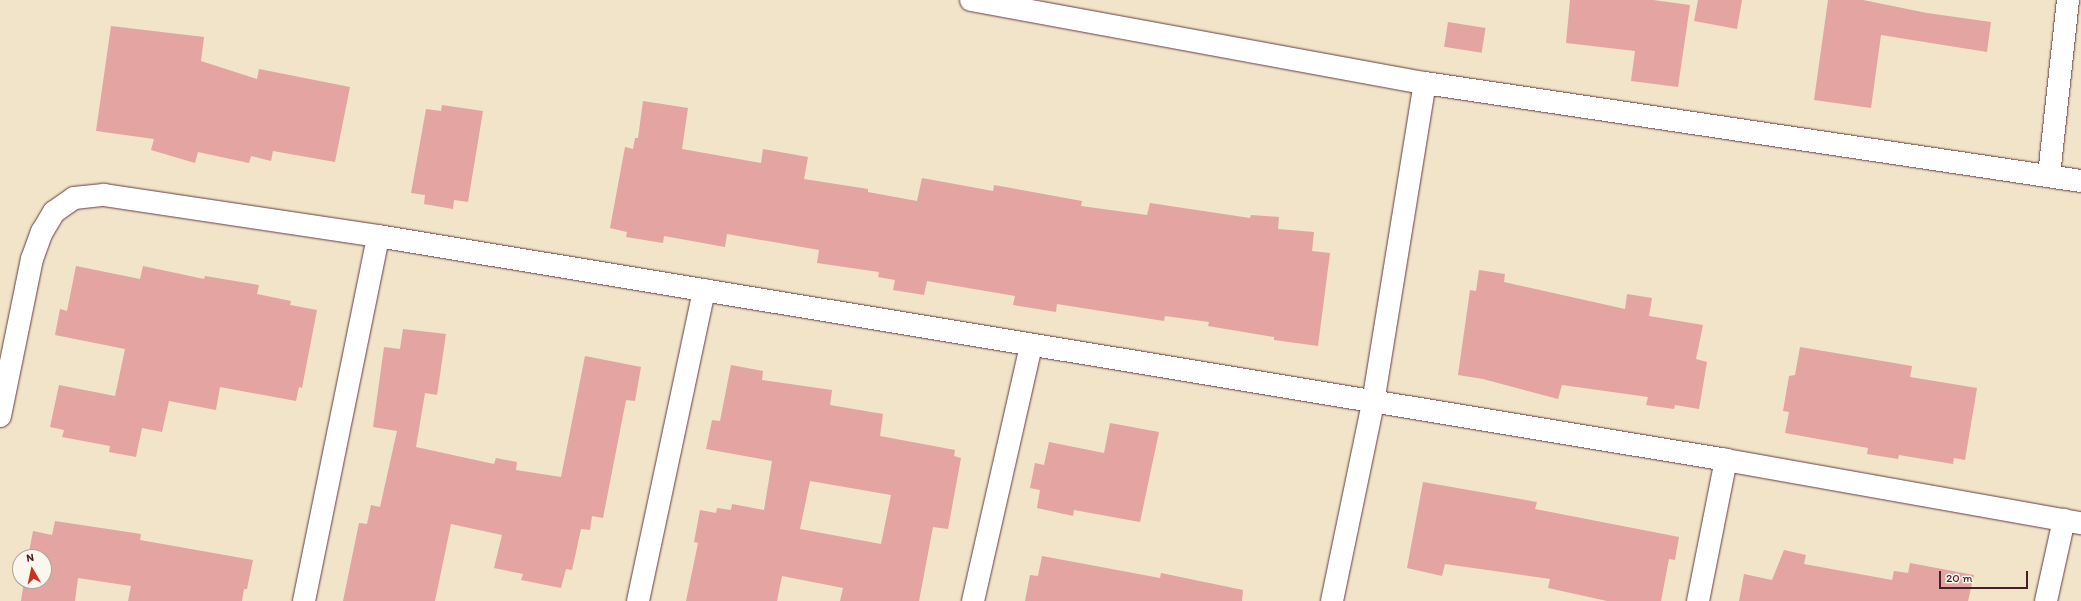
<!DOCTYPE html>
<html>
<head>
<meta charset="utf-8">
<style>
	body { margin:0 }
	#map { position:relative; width:2081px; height:601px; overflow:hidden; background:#f1e4c8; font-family:Itim,sans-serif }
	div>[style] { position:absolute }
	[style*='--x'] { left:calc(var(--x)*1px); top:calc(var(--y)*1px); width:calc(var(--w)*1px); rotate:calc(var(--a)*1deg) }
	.building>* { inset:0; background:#e3a4a2; transform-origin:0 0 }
	.roads { filter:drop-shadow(0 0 1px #633d43) drop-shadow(0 0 1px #633d43) }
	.street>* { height:22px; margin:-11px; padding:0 11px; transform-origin:11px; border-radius:11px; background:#fff }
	span { translate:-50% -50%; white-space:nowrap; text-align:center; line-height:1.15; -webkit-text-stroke:3.5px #fbf7ec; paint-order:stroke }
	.north { position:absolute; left:12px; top:549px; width:40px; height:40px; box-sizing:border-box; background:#fbf7ec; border:1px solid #b4a19f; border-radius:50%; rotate:351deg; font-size:11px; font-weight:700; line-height:16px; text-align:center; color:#4a1f2b }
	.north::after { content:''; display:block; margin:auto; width:14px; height:18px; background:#c8321e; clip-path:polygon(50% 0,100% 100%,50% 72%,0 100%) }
	.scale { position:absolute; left:1939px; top:571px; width:89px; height:18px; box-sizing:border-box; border:2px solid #4a1f2b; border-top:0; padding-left:5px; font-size:12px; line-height:14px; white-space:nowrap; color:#4a1f2b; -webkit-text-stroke:3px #fbf7ec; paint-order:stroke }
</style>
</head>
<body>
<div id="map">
	<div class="building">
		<div style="clip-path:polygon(1570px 0,1653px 0,1690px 5px,1678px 87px,1631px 81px,1635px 51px,1566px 43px)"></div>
		<div style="clip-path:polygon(1698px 0,1742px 0,1737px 29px,1694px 21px)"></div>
		<div style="clip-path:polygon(1828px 0,1863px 0,1927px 13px,1991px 22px,1987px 52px,1881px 35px,1871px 108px,1814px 100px)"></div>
		<div style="left:1448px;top:22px;width:38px;height:25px;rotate:9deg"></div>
		<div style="clip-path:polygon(111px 26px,204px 37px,201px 61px,257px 79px,259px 69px,350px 87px,335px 162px,273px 151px,271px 161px,251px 156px,249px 163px,198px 152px,195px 163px,151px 150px,154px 139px,96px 131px)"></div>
		<div style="clip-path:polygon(643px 101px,688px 108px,682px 149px,761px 163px,763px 149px,808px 157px,804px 179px,868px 189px,868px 192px,917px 201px,922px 178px,993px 191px,994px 185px,1082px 201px,1081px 206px,1147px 215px,1150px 203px,1250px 218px,1251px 215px,1279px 217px,1278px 229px,1314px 232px,1312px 251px,1330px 253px,1318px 346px,1274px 340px,1274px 337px,1208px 326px,1209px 322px,1165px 316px,1164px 321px,1057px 304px,1056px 312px,1013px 305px,1015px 296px,927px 281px,924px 295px,893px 290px,895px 280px,878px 277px,879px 272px,817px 263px,819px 250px,727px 234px,725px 247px,664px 236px,663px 243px,626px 237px,627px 232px,610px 228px,625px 147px,633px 149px,635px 138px,638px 138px)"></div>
		<div style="clip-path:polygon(442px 105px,483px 111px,468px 202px,454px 200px,453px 209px,424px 204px,425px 195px,411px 193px,426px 109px,441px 111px)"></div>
		<div style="clip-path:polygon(76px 266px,140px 279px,143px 266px,204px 279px,205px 276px,259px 285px,257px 294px,291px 301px,290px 305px,317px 310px,302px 388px,299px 387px,296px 401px,220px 387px,216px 410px,169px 401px,162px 432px,142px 428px,136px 457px,109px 452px,110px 446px,62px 437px,64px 430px,50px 427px,59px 385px,115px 396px,125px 349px,55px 335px,60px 309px,67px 311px)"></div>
		<div style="clip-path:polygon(1479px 270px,1505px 274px,1504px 282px,1625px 309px,1627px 294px,1652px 298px,1649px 316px,1703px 325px,1696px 359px,1707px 362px,1699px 409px,1675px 405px,1674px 409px,1646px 405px,1648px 397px,1562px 385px,1558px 399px,1483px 379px,1458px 375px,1470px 290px,1476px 291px)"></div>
		<div style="clip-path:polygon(403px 329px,446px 334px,437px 395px,425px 393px,416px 447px,494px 464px,496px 458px,517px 462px,516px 470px,561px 477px,585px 356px,641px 367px,635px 401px,626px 400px,603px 518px,592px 516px,590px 530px,581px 529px,572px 570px,566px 569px,561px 588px,521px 580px,523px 574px,494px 568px,502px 535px,451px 524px,435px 601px,343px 601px,359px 523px,367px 524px,371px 505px,380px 507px,397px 431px,373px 427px,384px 347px,400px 349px)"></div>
		<div style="clip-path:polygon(1800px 347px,1912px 366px,1910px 377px,1977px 388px,1965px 460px,1954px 458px,1953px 464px,1899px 455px,1898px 459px,1867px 454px,1868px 448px,1785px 433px,1789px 412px,1783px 411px,1789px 376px,1795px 375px)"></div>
		<div style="clip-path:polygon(evenodd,731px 365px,763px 371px,762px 380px,832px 390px,830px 405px,883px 414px,880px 436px,955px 450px,954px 456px,961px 458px,948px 529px,933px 527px,919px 601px,840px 601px,843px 588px,782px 576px,777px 601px,686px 601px,698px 543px,694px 542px,700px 510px,716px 513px,717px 508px,731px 510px,732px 504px,764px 510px,772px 461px,706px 449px,712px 420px,720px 421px,731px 365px,810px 481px,891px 495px,881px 544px,800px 529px,810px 481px)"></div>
		<div style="clip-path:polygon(1110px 423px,1159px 432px,1140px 522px,1074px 510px,1073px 516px,1037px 508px,1040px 490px,1030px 488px,1035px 463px,1044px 465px,1049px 442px,1104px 453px)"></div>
		<div style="clip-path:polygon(1423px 482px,1537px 502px,1535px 509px,1679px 537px,1675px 560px,1669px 559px,1661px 601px,1607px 601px,1548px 588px,1550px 579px,1445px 564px,1442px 576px,1407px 568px)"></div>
		<div style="clip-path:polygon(55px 521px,141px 534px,140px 540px,253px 560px,247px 589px,244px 589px,242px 601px,128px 601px,131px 586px,78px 578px,75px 601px,21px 601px,24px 581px,44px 581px,44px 557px,28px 557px,33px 531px,52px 535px)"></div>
		<div style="clip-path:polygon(1784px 550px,1806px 555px,1804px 564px,1892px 580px,1894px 571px,1908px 573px,1910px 563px,1974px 575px,1968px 601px,1739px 601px,1744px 574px,1772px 580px)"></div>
		<div style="clip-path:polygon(1042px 556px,1160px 578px,1161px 573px,1243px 590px,1242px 601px,1025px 601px,1030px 575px,1038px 576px)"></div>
	</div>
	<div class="roads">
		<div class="street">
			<div style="--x:971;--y:0;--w:462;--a:10.4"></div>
			<div style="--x:1425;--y:83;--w:663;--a:8.5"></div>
			<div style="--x:2049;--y:175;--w:176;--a:-83.8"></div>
			<div style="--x:0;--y:416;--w:160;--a:-78.5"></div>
			<div style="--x:32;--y:259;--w:29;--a:-70"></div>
			<div style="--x:42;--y:232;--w:23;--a:-59"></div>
			<div style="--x:54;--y:212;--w:24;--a:-35"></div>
			<div style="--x:74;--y:198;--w:30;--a:-6"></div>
			<div style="--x:104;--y:195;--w:277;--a:8.5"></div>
			<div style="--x:378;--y:236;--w:1366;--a:9.43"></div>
			<div style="--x:1726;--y:460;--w:361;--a:10.1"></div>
			<div style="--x:304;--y:601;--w:372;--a:-78.5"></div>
			<div style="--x:638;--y:601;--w:318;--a:-78"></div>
			<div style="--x:973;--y:601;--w:262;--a:-77.2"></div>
			<div style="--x:1332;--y:601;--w:202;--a:-78.3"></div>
			<div style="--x:1373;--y:403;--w:324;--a:-80.8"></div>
			<div style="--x:1698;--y:601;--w:144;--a:-78.8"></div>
			<div style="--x:2046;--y:601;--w:83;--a:-77.5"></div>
		</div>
	</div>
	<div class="north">N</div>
	<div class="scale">20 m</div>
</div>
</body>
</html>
